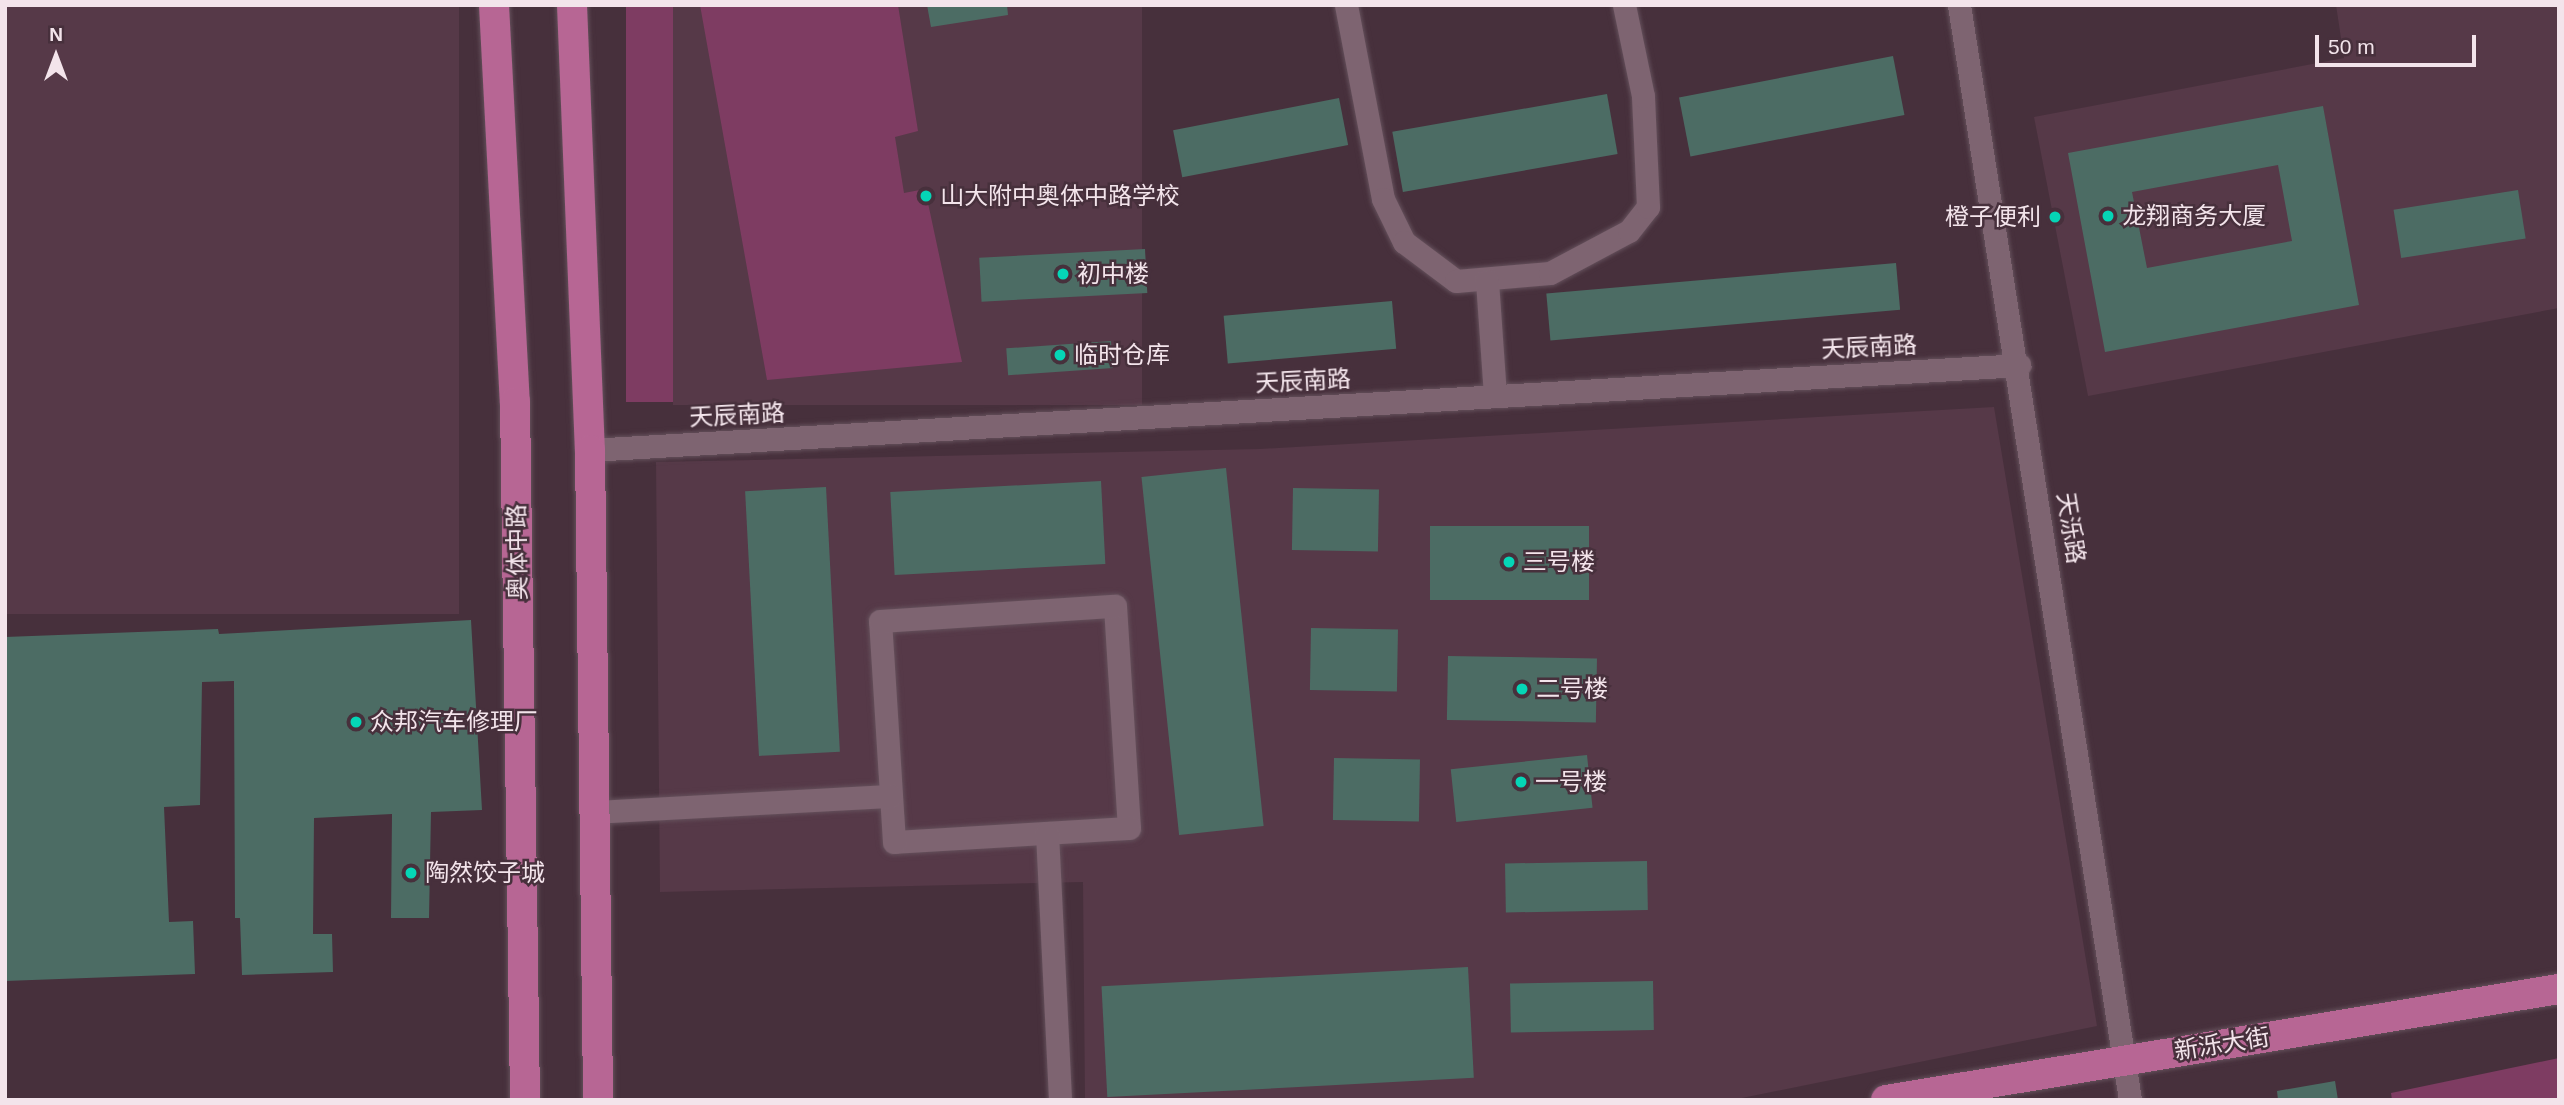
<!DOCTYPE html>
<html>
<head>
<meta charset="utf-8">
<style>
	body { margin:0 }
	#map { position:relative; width:2564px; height:1105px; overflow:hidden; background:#47303c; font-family:Arial,"Noto Sans SC",sans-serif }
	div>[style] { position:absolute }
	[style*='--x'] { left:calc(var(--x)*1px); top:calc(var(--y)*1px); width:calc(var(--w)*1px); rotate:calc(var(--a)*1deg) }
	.built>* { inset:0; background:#563948; transform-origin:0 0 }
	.green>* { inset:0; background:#7e3c62; transform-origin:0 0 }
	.building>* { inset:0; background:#4c6c64; transform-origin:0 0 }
	.roads { filter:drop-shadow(0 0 2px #64505b) drop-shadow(0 0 2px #64505b) }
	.minor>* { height:23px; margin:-11.5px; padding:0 11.5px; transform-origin:11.5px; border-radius:11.5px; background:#7e6471 }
	.major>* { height:30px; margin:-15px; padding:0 15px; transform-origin:15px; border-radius:15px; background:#b76694 }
	.dots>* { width:19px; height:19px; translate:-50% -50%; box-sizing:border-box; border:4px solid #47303c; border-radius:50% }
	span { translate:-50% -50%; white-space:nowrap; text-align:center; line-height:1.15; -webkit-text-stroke:5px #47303c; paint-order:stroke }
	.poi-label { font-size:24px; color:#f3e4eb }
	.left { translate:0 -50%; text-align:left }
	.right { translate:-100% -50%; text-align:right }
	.street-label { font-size:24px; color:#f3e4eb }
	.frame { position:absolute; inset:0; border:7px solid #f3e4eb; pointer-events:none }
	.north { position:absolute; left:21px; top:21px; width:70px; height:70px; -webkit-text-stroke:5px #47303c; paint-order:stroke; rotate:0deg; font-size:19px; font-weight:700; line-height:28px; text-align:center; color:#f3e4eb }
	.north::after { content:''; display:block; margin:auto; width:24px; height:32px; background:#f3e4eb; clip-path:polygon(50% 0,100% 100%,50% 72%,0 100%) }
	.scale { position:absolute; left:2315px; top:35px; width:161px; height:32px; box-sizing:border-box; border:4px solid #f3e4eb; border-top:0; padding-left:9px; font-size:21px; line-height:24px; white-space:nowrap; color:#f3e4eb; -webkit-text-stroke:5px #47303c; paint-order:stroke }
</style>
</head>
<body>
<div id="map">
	<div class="built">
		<div style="left:5px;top:5px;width:454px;height:609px"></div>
		<div style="left:673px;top:5px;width:469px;height:400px"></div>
		<div style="clip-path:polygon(2336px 5px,2559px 5px,2559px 308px,2088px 396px,2034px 117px,2344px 58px)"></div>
		<div style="clip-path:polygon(1994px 407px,2097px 1026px,1732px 1100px,1085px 1100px,1083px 882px,660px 892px,656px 462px,1260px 449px)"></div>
	</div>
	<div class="green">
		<div style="left:626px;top:5px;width:47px;height:397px"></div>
		<div style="clip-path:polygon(700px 5px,898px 5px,918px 131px,895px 137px,904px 193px,925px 189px,962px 362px,767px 380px)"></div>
		<div style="clip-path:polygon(2559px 1058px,2559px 1100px,2392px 1100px,2391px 1093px)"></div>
	</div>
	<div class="building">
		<div style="clip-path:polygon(927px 5px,1007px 5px,1008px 15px,931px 27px)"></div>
		<div style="left:1893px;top:56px;width:60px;height:218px;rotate:79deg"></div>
		<div style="left:1607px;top:94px;width:61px;height:218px;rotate:80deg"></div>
		<div style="left:1339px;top:98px;width:48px;height:169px;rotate:79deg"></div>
		<div style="clip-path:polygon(evenodd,2323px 106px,2359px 305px,2105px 352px,2068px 153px,2323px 106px,2278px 165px,2292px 241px,2147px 268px,2132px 192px,2278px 165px)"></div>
		<div style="left:2518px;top:190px;width:49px;height:126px;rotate:81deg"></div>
		<div style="left:1145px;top:249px;width:44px;height:166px;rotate:87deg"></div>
		<div style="left:1896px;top:263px;width:47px;height:351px;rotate:85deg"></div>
		<div style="left:1392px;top:301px;width:48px;height:169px;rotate:85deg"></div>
		<div style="left:1111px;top:341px;width:27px;height:105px;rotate:86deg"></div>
		<div style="left:1226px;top:468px;width:360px;height:85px;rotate:84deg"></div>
		<div style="left:1101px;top:481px;width:83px;height:211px;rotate:87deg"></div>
		<div style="left:826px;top:487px;width:265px;height:81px;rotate:87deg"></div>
		<div style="left:1293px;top:488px;width:86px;height:62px;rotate:1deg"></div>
		<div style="left:1430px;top:526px;width:159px;height:74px"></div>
		<div style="clip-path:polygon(471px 620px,482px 810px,431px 812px,429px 918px,391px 918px,392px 814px,314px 818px,313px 934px,332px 934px,333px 972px,242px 975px,240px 918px,235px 918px,234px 681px,202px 682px,200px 805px,164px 807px,169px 922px,193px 921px,195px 974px,5px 981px,5px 637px,218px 629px,219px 634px)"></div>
		<div style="left:1311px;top:628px;width:87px;height:62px;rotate:1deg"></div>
		<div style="left:1448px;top:656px;width:149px;height:64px;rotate:1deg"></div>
		<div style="left:1587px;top:755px;width:53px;height:137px;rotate:84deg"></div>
		<div style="left:1334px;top:758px;width:86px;height:62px;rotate:1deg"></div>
		<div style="left:1647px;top:861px;width:49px;height:142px;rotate:89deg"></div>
		<div style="left:1468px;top:967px;width:111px;height:367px;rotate:87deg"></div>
		<div style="left:1653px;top:981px;width:49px;height:143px;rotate:89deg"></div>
		<div style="clip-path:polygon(2335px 1081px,2338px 1100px,2278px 1100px,2277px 1091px)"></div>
	</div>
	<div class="roads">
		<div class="minor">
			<div style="--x:1346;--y:5;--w:197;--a:79.2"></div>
			<div style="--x:1383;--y:199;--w:48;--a:64"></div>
			<div style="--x:1404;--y:242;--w:65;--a:36.9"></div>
			<div style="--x:1456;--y:281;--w:94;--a:-4.9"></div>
			<div style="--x:1550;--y:273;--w:89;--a:-28"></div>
			<div style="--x:1629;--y:231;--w:31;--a:-52"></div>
			<div style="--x:1648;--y:207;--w:111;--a:-92.6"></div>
			<div style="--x:1643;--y:96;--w:93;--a:-101.8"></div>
			<div style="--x:1959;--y:5;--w:1108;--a:81.12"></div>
			<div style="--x:1487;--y:281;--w:115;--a:86"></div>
			<div style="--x:590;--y:450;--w:1432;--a:-3.4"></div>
			<div style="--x:1115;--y:606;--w:222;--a:86.4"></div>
			<div style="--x:1129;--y:828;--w:235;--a:176.6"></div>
			<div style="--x:894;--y:842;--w:221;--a:-93.6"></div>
			<div style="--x:880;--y:621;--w:235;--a:-3.7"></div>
			<div style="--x:594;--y:812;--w:297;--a:-3.1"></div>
			<div style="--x:1047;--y:833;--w:267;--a:87.2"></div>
		</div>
		<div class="major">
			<div style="--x:494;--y:5;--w:398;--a:87"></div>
			<div style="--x:515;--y:402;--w:698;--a:89.18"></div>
			<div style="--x:572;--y:5;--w:445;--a:87.7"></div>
			<div style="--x:590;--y:450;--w:650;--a:89.29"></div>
			<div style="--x:1886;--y:1100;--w:682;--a:-9.37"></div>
		</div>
	</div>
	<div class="dots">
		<div style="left:926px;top:196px;background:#05d5b6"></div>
		<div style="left:2108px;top:216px;background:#05d5b6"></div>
		<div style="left:2055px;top:217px;background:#05d5b6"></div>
		<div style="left:1063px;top:274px;background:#05d5b6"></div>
		<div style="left:1060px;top:355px;background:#05d5b6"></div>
		<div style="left:1509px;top:562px;background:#05d5b6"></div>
		<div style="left:1522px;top:689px;background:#05d5b6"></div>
		<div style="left:356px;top:722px;background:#05d5b6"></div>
		<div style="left:1521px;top:782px;background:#05d5b6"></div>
		<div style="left:411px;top:873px;background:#05d5b6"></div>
	</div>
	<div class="poi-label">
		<span class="left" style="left:940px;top:196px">山大附中奥体中路学校</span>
		<span class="left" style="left:2122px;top:216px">龙翔商务大厦</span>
		<span class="right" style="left:2041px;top:217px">橙子便利</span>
		<span class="left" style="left:1077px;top:274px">初中楼</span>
		<span class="left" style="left:1074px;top:355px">临时仓库</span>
		<span class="left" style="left:1523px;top:562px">三号楼</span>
		<span class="left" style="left:1536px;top:689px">二号楼</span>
		<span class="left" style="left:370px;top:722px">众邦汽车修理厂</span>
		<span class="left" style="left:1535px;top:782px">一号楼</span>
		<span class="left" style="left:425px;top:873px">陶然饺子城</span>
	</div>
	<div class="street-label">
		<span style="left:1869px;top:347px;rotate:-3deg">天辰南路</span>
		<span style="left:1303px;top:381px;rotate:-3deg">天辰南路</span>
		<span style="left:737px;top:415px;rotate:-3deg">天辰南路</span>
		<span style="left:2071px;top:528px;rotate:81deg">天泺路</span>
		<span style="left:517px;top:552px;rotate:-91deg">奥体中路</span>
		<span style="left:2222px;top:1044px;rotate:-9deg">新泺大街</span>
	</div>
	<div class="frame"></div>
	<div class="north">N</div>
	<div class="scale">50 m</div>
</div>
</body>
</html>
